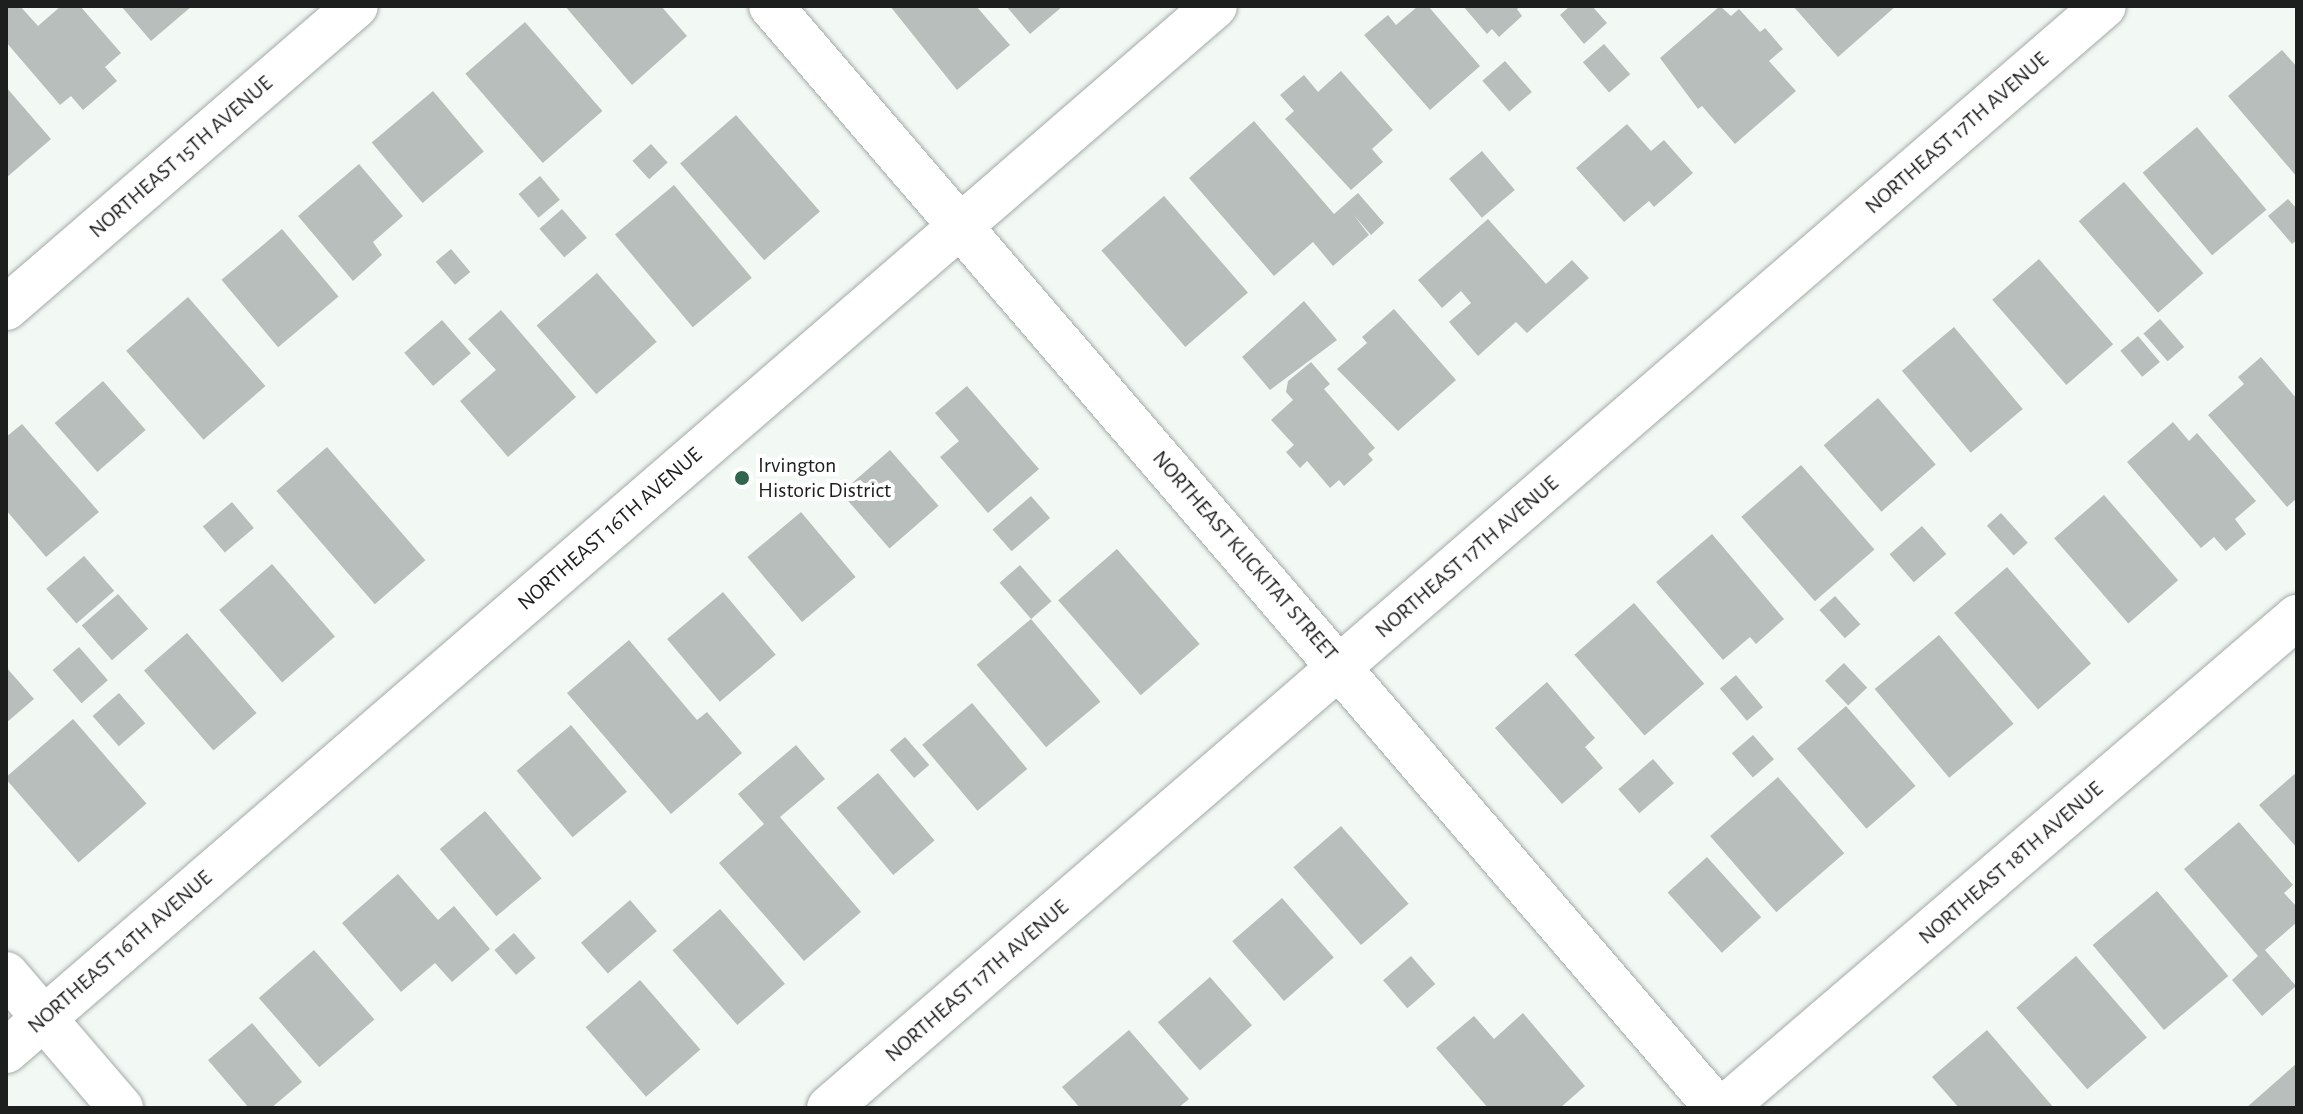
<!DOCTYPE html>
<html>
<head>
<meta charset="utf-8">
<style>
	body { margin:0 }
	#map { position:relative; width:2303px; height:1114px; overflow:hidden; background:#f2f9f5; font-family:"Alegreya Sans",sans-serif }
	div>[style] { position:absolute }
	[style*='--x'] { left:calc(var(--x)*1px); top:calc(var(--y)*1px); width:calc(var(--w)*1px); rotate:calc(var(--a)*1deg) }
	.building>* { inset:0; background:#b8bebb; transform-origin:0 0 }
	.roads { filter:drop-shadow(0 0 2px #a4aaa7) drop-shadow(0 0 2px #a4aaa7) }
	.street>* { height:44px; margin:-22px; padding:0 22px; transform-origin:22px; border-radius:22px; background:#fff }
	.secondary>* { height:44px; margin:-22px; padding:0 22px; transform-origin:22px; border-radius:22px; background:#fff }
	.dots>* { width:22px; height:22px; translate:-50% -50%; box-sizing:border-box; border:4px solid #fff; border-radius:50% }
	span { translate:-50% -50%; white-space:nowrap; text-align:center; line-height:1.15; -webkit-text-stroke:8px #fff; paint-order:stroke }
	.street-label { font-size:22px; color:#1d1f1e }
	.poi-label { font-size:22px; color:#1d1f1e }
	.left { translate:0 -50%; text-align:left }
	.frame { position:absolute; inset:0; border:8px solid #1d1f1e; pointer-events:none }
</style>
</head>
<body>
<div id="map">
	<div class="building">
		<div style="clip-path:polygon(6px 6px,20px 6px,38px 26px,61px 6px,80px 6px,121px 53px,105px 67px,117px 81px,83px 110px,71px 96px,60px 105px,6px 42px)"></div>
		<div style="clip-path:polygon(121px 6px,192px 6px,151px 41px)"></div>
		<div style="clip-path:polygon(565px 6px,661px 6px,687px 36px,632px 85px)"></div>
		<div style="clip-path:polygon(890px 6px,976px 6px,1010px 45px,957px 90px)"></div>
		<div style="clip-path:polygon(1006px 6px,1063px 6px,1030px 34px)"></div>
		<div style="clip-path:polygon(1418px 6px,1428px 6px,1480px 66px,1430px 110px,1364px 35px,1388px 15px,1396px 25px)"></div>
		<div style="clip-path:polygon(1463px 6px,1521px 6px,1517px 9px,1522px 16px,1499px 37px,1492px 29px,1487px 34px)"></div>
		<div style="clip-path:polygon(1570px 6px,1592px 6px,1607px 23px,1584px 44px,1560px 15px)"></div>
		<div style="clip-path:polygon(1720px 6px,1731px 16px,1739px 9px,1760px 32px,1765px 28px,1783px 49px,1769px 61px,1796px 91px,1735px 144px,1702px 106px,1698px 109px,1660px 58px)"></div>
		<div style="clip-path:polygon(1793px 6px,1896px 6px,1838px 57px)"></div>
		<div style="left:525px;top:22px;width:118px;height:79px;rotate:49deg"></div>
		<div style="left:1604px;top:44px;width:40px;height:28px;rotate:49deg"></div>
		<div style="clip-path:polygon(2282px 50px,2297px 67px,2297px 177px,2228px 96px)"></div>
		<div style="left:1505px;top:61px;width:41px;height:30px;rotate:49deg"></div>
		<div style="clip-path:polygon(1341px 71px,1393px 130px,1372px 149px,1383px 162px,1351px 190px,1285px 119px,1294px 111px,1280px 95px,1304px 75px,1318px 92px)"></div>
		<div style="clip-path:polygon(6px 87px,51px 139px,6px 178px)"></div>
		<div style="left:433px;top:91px;width:79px;height:80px;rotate:50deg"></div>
		<div style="left:736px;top:115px;width:128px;height:74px;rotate:49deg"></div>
		<div style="clip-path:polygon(1254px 121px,1334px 214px,1358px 193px,1384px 223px,1371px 235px,1353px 214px,1369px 235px,1333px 266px,1313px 242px,1274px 276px,1189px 178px)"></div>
		<div style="clip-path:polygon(1627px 124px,1651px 151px,1664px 140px,1693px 173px,1654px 207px,1649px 201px,1624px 222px,1576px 168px)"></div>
		<div style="left:2197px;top:127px;width:108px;height:71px;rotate:50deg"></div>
		<div style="left:651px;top:144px;width:25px;height:25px;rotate:48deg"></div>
		<div style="left:1482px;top:151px;width:51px;height:43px;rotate:50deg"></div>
		<div style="clip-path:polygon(359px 164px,403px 216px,373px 242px,382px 255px,353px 281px,298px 216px)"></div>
		<div style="left:540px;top:176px;width:31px;height:28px;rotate:50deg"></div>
		<div style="left:2124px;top:182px;width:121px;height:60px;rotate:49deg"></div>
		<div style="left:674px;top:185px;width:121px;height:77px;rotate:50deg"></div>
		<div style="left:1164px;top:196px;width:128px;height:83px;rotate:49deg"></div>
		<div style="clip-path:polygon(2288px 199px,2297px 209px,2297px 240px,2292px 244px,2268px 216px)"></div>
		<div style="left:562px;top:209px;width:38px;height:30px;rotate:49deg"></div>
		<div style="clip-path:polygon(1488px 219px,1546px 284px,1572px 260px,1589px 278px,1527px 333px,1516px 322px,1478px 356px,1449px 322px,1471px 303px,1461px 291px,1442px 308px,1418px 280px)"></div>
		<div style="left:282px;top:229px;width:88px;height:79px;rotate:50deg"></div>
		<div style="left:451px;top:249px;width:30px;height:20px;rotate:50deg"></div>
		<div style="left:2039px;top:259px;width:113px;height:62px;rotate:49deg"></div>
		<div style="left:597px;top:273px;width:91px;height:80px;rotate:49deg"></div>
		<div style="left:188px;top:297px;width:118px;height:82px;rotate:49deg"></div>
		<div style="clip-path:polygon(1304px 301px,1337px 340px,1270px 390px,1242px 357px)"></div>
		<div style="clip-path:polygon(1394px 309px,1456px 380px,1398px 431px,1337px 369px,1367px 343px,1362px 337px)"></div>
		<div style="clip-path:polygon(501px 310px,576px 397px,508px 457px,460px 401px,496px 370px,468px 339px)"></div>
		<div style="left:2160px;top:319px;width:37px;height:22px;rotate:49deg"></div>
		<div style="left:442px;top:320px;width:44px;height:50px;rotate:49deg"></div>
		<div style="left:1954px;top:327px;width:107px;height:68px;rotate:50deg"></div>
		<div style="left:2138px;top:336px;width:34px;height:23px;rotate:50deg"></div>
		<div style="clip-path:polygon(2261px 357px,2297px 399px,2297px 498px,2287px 507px,2208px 415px,2244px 384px,2238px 377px)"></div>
		<div style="clip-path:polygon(1311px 362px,1330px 384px,1324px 389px,1375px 448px,1368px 454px,1373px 460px,1344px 486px,1339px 480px,1330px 488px,1307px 461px,1300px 468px,1286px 452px,1294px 445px,1271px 420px,1293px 400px,1286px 392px,1288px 381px)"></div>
		<div style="left:103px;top:381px;width:65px;height:64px;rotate:49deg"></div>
		<div style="clip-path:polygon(967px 386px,1039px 469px,988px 513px,940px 457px,959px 441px,935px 413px)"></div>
		<div style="left:1878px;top:398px;width:88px;height:72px;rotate:49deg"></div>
		<div style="clip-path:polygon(2173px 422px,2189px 441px,2197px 433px,2256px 501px,2235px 519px,2246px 534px,2226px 551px,2214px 537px,2201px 548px,2127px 462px)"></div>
		<div style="clip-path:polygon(22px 424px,99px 512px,46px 557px,6px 510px,6px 437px)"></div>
		<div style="left:327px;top:447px;width:150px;height:67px;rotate:49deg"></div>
		<div style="left:890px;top:450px;width:74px;height:65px;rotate:49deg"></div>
		<div style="left:1801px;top:465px;width:112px;height:79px;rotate:49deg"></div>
		<div style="left:2104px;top:495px;width:113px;height:66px;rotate:49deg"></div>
		<div style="left:1031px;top:496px;width:29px;height:51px;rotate:49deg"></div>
		<div style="left:232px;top:502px;width:34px;height:38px;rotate:50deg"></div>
		<div style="left:801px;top:512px;width:85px;height:70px;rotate:50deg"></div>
		<div style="left:2001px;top:513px;width:40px;height:19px;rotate:48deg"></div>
		<div style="left:1922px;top:526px;width:37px;height:43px;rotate:49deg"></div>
		<div style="clip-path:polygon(1712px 534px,1784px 619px,1756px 644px,1750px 637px,1723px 660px,1656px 582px)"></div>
		<div style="left:1117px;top:549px;width:126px;height:78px;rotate:49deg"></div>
		<div style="left:84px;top:556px;width:46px;height:50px;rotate:49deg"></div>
		<div style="left:272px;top:564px;width:96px;height:70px;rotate:49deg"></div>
		<div style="left:1020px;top:565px;width:48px;height:27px;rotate:49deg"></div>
		<div style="left:2007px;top:567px;width:128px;height:70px;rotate:49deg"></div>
		<div style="left:723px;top:592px;width:82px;height:73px;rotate:50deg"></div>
		<div style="left:118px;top:594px;width:46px;height:48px;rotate:49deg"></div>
		<div style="left:1835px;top:596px;width:38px;height:21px;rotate:48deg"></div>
		<div style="left:1634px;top:603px;width:107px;height:79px;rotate:49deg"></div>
		<div style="left:1031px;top:619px;width:108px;height:71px;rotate:50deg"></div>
		<div style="left:187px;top:633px;width:106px;height:57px;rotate:49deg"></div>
		<div style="left:1939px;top:635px;width:116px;height:84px;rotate:50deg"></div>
		<div style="clip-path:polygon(629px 640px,697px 720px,707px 712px,742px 753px,671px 814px,567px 693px)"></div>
		<div style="left:79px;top:647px;width:44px;height:35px;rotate:49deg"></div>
		<div style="left:1844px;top:663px;width:34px;height:26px;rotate:47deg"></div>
		<div style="clip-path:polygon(6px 667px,34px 699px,6px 723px)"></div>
		<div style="left:1736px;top:675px;width:42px;height:21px;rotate:50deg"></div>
		<div style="clip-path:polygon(1547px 682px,1595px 738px,1585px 747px,1603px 768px,1562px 804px,1495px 728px)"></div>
		<div style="left:119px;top:693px;width:40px;height:35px;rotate:49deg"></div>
		<div style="left:972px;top:703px;width:86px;height:65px;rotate:50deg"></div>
		<div style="left:1846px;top:706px;width:106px;height:65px;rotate:49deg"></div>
		<div style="left:73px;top:719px;width:112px;height:90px;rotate:49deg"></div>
		<div style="left:571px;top:725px;width:87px;height:71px;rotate:50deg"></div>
		<div style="left:1753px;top:735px;width:32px;height:28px;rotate:49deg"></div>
		<div style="left:905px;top:737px;width:37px;height:20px;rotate:49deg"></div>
		<div style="clip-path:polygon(796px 745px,825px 779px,780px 817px,861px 912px,804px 961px,719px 863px,764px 824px,738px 794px)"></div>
		<div style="left:1653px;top:759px;width:32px;height:46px;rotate:49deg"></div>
		<div style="clip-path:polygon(2297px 772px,2297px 848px,2259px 805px)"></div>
		<div style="left:878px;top:773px;width:88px;height:54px;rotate:50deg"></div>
		<div style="left:1778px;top:777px;width:101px;height:90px;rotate:49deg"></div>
		<div style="left:485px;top:811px;width:88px;height:59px;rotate:50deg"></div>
		<div style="clip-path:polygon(2239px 822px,2293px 885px,2284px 893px,2297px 907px,2297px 922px,2265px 950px,2296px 986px,2262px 1016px,2232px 980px,2258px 956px,2184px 869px)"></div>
		<div style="left:1341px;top:826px;width:103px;height:63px;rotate:49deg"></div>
		<div style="left:1707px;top:857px;width:81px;height:53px;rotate:48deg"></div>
		<div style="clip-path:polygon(398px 874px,438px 920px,454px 906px,490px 949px,452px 982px,435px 963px,401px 992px,342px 923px)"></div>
		<div style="left:2157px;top:891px;width:111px;height:84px;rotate:50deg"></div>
		<div style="left:1282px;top:898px;width:79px;height:66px;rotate:49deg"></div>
		<div style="left:630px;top:900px;width:41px;height:65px;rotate:49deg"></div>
		<div style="left:720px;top:909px;width:99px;height:63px;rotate:49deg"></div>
		<div style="left:514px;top:933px;width:33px;height:26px;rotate:49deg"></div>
		<div style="left:314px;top:950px;width:92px;height:73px;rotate:49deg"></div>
		<div style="left:1411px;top:956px;width:37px;height:37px;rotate:49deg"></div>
		<div style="left:2076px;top:956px;width:108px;height:79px;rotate:49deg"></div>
		<div style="left:1210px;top:977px;width:64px;height:69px;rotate:49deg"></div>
		<div style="left:640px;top:980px;width:92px;height:72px;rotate:49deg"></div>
		<div style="clip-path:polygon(1523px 1013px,1585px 1086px,1560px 1108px,1488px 1108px,1436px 1048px,1474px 1016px,1494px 1039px)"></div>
		<div style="clip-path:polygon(252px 1023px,302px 1082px,271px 1108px,249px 1108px,208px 1060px)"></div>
		<div style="clip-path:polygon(1129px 1030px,1189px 1099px,1178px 1108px,1080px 1108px,1062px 1087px)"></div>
		<div style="clip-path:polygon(1987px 1030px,2054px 1108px,1959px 1108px,1932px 1077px)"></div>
		<div style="clip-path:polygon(2297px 1063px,2297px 1108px,2246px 1108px)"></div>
	</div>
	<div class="roads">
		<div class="street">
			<div style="--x:771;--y:6;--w:1452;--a:49.36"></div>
			<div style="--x:6;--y:974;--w:177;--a:49.4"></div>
			<div style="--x:6;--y:1051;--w:1598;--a:-40.84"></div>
			<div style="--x:829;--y:1108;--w:1685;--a:-40.84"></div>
			<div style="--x:1724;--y:1108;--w:755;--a:-40.59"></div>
		</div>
		<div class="secondary">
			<div style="--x:6;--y:308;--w:462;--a:-40.8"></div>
		</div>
	</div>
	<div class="dots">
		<div style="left:742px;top:478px;background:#2f664d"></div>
	</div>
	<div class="street-label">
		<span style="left:1957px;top:133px;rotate:-41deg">NORTHEAST 17TH AVENUE</span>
		<span style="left:181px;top:157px;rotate:-41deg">NORTHEAST 15TH AVENUE</span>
		<span style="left:610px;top:529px;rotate:-41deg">NORTHEAST 16TH AVENUE</span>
		<span style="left:1245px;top:556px;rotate:49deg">NORTHEAST KLICKITAT STREET</span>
		<span style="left:1467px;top:557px;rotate:-41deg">NORTHEAST 17TH AVENUE</span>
		<span style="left:2011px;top:863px;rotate:-41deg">NORTHEAST 18TH AVENUE</span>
		<span style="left:120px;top:952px;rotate:-41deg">NORTHEAST 16TH AVENUE</span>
		<span style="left:977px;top:981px;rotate:-41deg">NORTHEAST 17TH AVENUE</span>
	</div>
	<div class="poi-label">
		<span class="left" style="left:758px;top:478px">Irvington<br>Historic District</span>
	</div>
	<div class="frame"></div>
</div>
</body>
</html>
